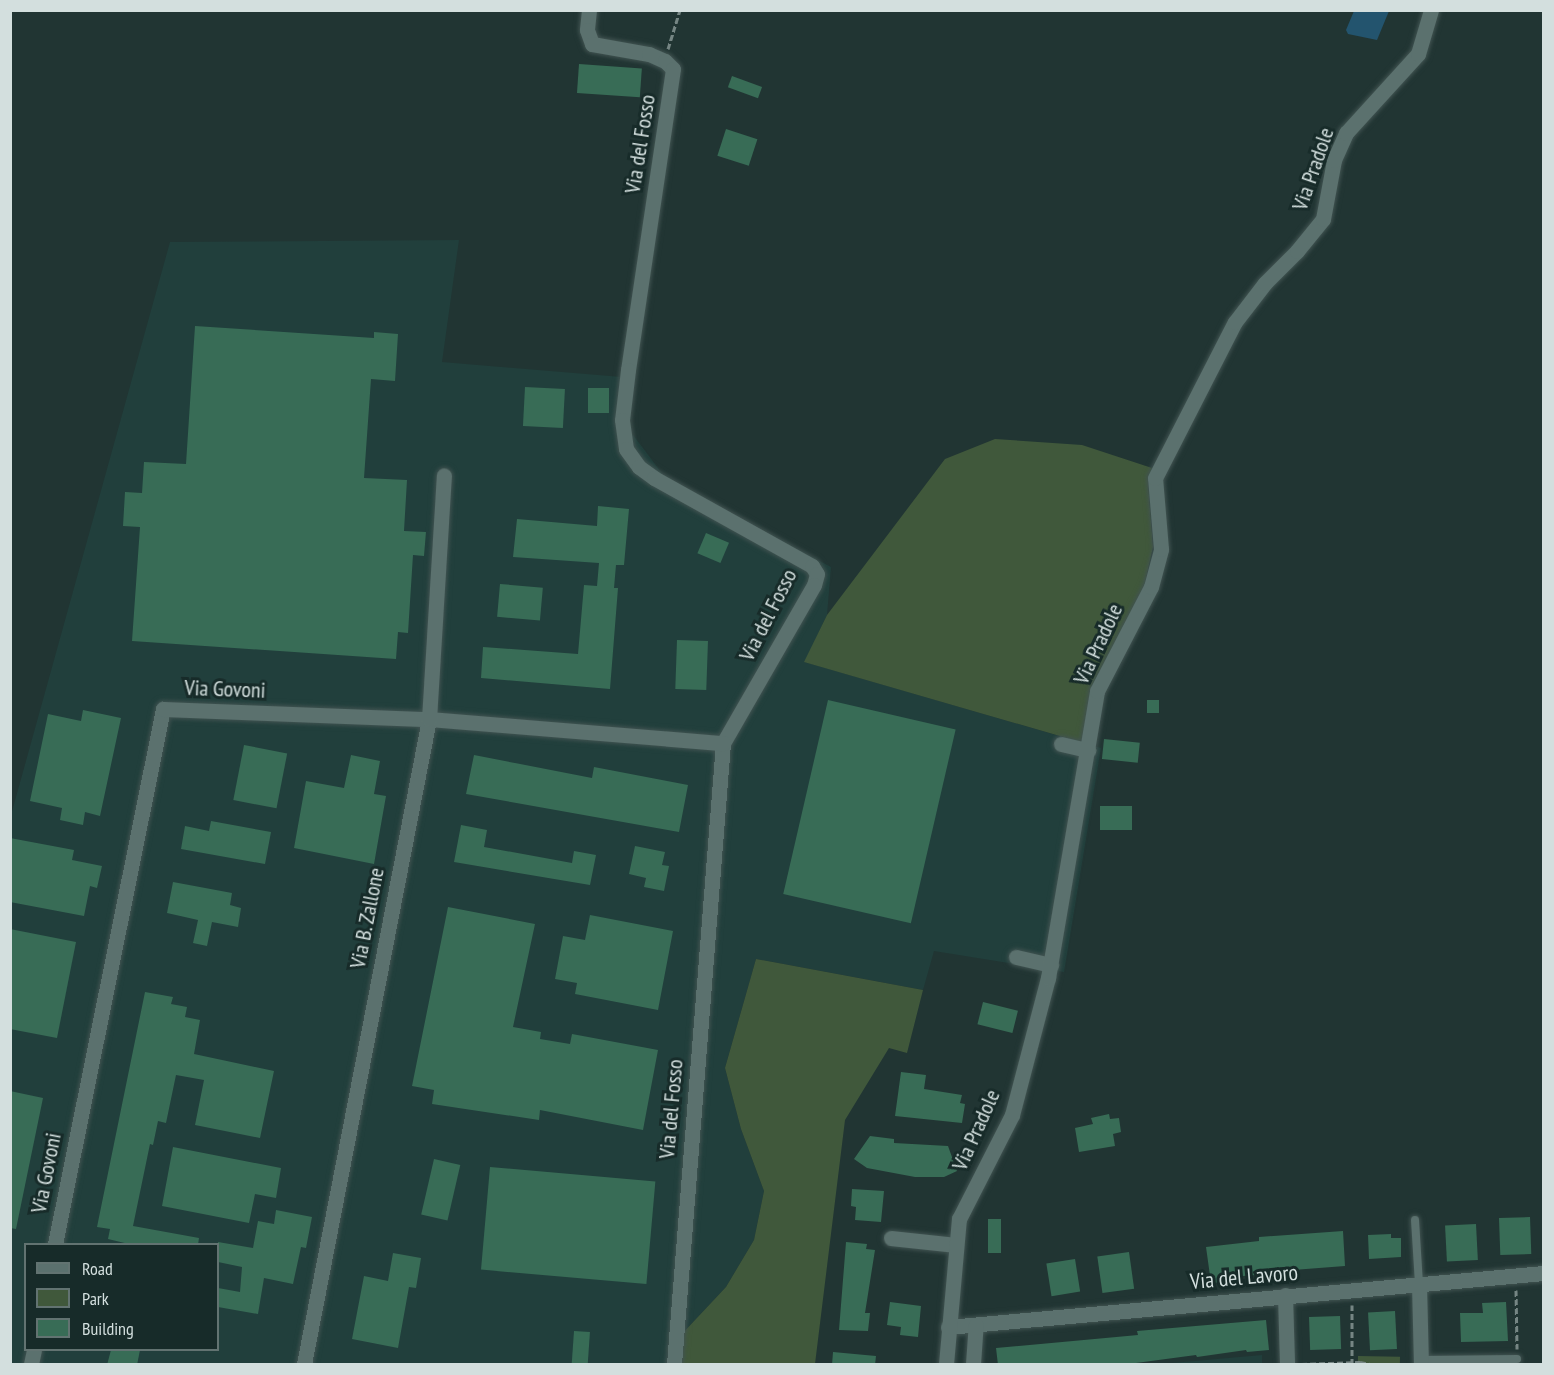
<!DOCTYPE html>
<html>
<head>
<meta charset="utf-8">
<style>
	body { margin:0 }
	#map { position:relative; width:1554px; height:1375px; overflow:hidden; background:#213533; font-family:"PT Sans Narrow",sans-serif }
	div>[style] { position:absolute }
	[style*='--x'] { left:calc(var(--x)*1px); top:calc(var(--y)*1px); width:calc(var(--w)*1px); rotate:calc(var(--a)*1deg) }
	.built>* { inset:0; background:#213f3c }
	.green>* { inset:0; background:#40583b; transform-origin:0 0 }
	.water>* { inset:0; background:#23546e }
	.building>* { inset:0; background:#386c56; transform-origin:0 0 }
	.path>* { height:3px; margin-top:-1.5px; transform-origin:0; background:repeating-linear-gradient(90deg,#768684 0 6px,transparent 0 9px) }
	.roads { filter:drop-shadow(0 0 2px #415351) drop-shadow(0 0 2px #415351) }
	.service>* { height:8px; margin:-4px; padding:0 4px; transform-origin:4px; border-radius:4px; background:#5b716e }
	.minor>* { height:15px; margin:-7.5px; padding:0 7.5px; transform-origin:7.5px; border-radius:7.5px; background:#5b716e }
	span { translate:-50% -50%; white-space:nowrap; text-align:center; line-height:1.15; -webkit-text-stroke:6px #172b29; paint-order:stroke }
	.street-label { font-size:22px; color:#d3dfde }
	.frame { position:absolute; inset:0; border:12px solid #d3dfde; pointer-events:none }
	.legend { position:absolute; left:24px; top:1243px; width:195px; height:108px; box-sizing:border-box; background:#172b29; border:2px solid #627371; margin:0; padding:8px 10px; list-style:none; font-size:18px; color:#d3dfde }
	.legend li { display:flex; align-items:center; gap:12px; height:30px }
	.legend b { width:30px; border:2px solid #627371 }
</style>
</head>
<body>
<div id="map">
	<div class="built">
		<div style="clip-path:polygon(evenodd,459px 240px,442px 362px,622px 377px,627px 427px,667px 480px,831px 567px,827px 615px,805px 662px,1101px 748px,1064px 972px,934px 951px,923px 990px,756px 959px,725px 1068px,741px 1129px,764px 1191px,754px 1240px,726px 1287px,680px 1336px,678px 1364px,11px 1364px,11px 815px,170px 242px,459px 240px,26px 1244px,218px 1244px,218px 1350px,26px 1350px,26px 1244px)"></div>
		<div style="clip-path:polygon(1262px 1355px,1262px 1364px,1161px 1364px)"></div>
	</div>
	<div class="green">
		<div style="clip-path:polygon(995px 439px,1082px 445px,1152px 468px,1148px 483px,1153px 547px,1144px 587px,1084px 743px,804px 662px,827px 615px,945px 459px)"></div>
		<div style="clip-path:polygon(756px 959px,923px 990px,907px 1053px,889px 1048px,845px 1120px,815px 1364px,678px 1364px,680px 1336px,726px 1287px,754px 1240px,764px 1191px,741px 1129px,725px 1068px)"></div>
		<div style="left:1358px;top:1356px;width:42px;height:8px;rotate:1deg"></div>
	</div>
	<div class="water">
		<div style="clip-path:polygon(1354px 11px,1389px 11px,1377px 40px,1348px 34px,1346px 30px)"></div>
	</div>
	<div class="building">
		<div style="left:579px;top:64px;width:63px;height:29px;rotate:4deg"></div>
		<div style="left:732px;top:76px;width:32px;height:12px;rotate:20deg"></div>
		<div style="left:726px;top:129px;width:33px;height:28px;rotate:18deg"></div>
		<div style="clip-path:polygon(195px 326px,374px 338px,374px 332px,398px 334px,395px 381px,371px 379px,364px 478px,407px 480px,404px 531px,426px 532px,424px 556px,413px 555px,408px 633px,398px 632px,396px 659px,132px 641px,140px 527px,123px 526px,125px 492px,142px 493px,144px 462px,186px 464px)"></div>
		<div style="left:525px;top:387px;width:40px;height:39px;rotate:3deg"></div>
		<div style="left:588px;top:388px;width:21px;height:25px"></div>
		<div style="clip-path:polygon(598px 506px,629px 509px,624px 565px,616px 565px,614px 588px,618px 588px,610px 689px,481px 678px,483px 647px,578px 654px,584px 585px,597px 586px,599px 563px,513px 557px,517px 519px,597px 526px)"></div>
		<div style="left:706px;top:533px;width:25px;height:22px;rotate:23deg"></div>
		<div style="left:500px;top:584px;width:43px;height:33px;rotate:5deg"></div>
		<div style="left:677px;top:640px;width:31px;height:49px;rotate:2deg"></div>
		<div style="left:828px;top:700px;width:131px;height:199px;rotate:13deg"></div>
		<div style="left:1147px;top:700px;width:12px;height:13px"></div>
		<div style="clip-path:polygon(83px 710px,121px 718px,100px 816px,85px 812px,83px 825px,60px 820px,62px 808px,30px 801px,48px 714px,81px 721px)"></div>
		<div style="left:1104px;top:739px;width:36px;height:20px;rotate:6deg"></div>
		<div style="left:244px;top:745px;width:44px;height:56px;rotate:11deg"></div>
		<div style="clip-path:polygon(351px 755px,380px 761px,374px 794px,386px 796px,374px 864px,294px 848px,306px 781px,344px 788px)"></div>
		<div style="clip-path:polygon(474px 755px,592px 778px,594px 767px,688px 785px,679px 832px,466px 794px)"></div>
		<div style="left:1100px;top:806px;width:32px;height:24px"></div>
		<div style="clip-path:polygon(211px 821px,271px 832px,265px 864px,181px 849px,185px 826px,209px 831px)"></div>
		<div style="clip-path:polygon(461px 825px,487px 830px,484px 847px,572px 863px,574px 851px,596px 855px,590px 885px,454px 862px)"></div>
		<div style="clip-path:polygon(10px 838px,74px 850px,72px 860px,102px 866px,97px 888px,90px 886px,84px 916px,10px 902px)"></div>
		<div style="clip-path:polygon(635px 846px,665px 852px,662px 865px,669px 866px,664px 891px,644px 887px,646px 878px,629px 874px)"></div>
		<div style="clip-path:polygon(173px 882px,232px 893px,230px 905px,241px 908px,238px 927px,212px 922px,207px 946px,193px 943px,198px 920px,167px 913px)"></div>
		<div style="clip-path:polygon(448px 907px,535px 924px,513px 1027px,541px 1032px,540px 1039px,570px 1044px,572px 1034px,658px 1050px,643px 1130px,540px 1110px,539px 1120px,432px 1104px,434px 1090px,412px 1086px)"></div>
		<div style="clip-path:polygon(590px 915px,673px 931px,658px 1010px,575px 994px,577px 983px,555px 979px,563px 936px,585px 940px)"></div>
		<div style="clip-path:polygon(10px 929px,76px 942px,57px 1038px,10px 1029px)"></div>
		<div style="clip-path:polygon(145px 992px,173px 997px,171px 1004px,187px 1007px,185px 1017px,200px 1020px,194px 1054px,274px 1071px,260px 1138px,195px 1125px,204px 1080px,176px 1075px,166px 1123px,158px 1121px,153px 1145px,150px 1144px,133px 1226px,199px 1238px,198px 1245px,133px 1245px,108px 1239px,110px 1229px,97px 1227px)"></div>
		<div style="left:983px;top:1002px;width:36px;height:23px;rotate:14deg"></div>
		<div style="clip-path:polygon(901px 1072px,926px 1075px,924px 1089px,962px 1095px,960px 1103px,965px 1104px,962px 1123px,895px 1116px)"></div>
		<div style="clip-path:polygon(10px 1091px,43px 1098px,16px 1229px,10px 1228px)"></div>
		<div style="clip-path:polygon(1109px 1114px,1110px 1119px,1119px 1118px,1121px 1132px,1113px 1134px,1115px 1146px,1079px 1152px,1075px 1128px,1093px 1124px,1091px 1118px)"></div>
		<div style="clip-path:polygon(870px 1136px,894px 1139px,894px 1143px,948px 1146px,957px 1171px,944px 1177px,915px 1177px,867px 1168px,854px 1159px)"></div>
		<div style="clip-path:polygon(173px 1147px,281px 1168px,276px 1198px,255px 1194px,249px 1223px,162px 1206px)"></div>
		<div style="left:434px;top:1159px;width:27px;height:57px;rotate:13deg"></div>
		<div style="left:490px;top:1167px;width:166px;height:103px;rotate:5deg"></div>
		<div style="clip-path:polygon(852px 1189px,884px 1191px,881px 1222px,855px 1220px,856px 1207px,851px 1206px)"></div>
		<div style="clip-path:polygon(276px 1210px,312px 1217px,306px 1248px,301px 1247px,293px 1284px,264px 1278px,258px 1314px,218px 1307px,218px 1288px,240px 1292px,242px 1267px,218px 1262px,218px 1242px,253px 1248px,258px 1221px,274px 1224px)"></div>
		<div style="left:1530px;top:1217px;width:37px;height:31px;rotate:88deg"></div>
		<div style="left:988px;top:1219px;width:13px;height:34px"></div>
		<div style="left:1476px;top:1224px;width:36px;height:31px;rotate:87deg"></div>
		<div style="clip-path:polygon(1343px 1231px,1345px 1266px,1293px 1270px,1293px 1272px,1243px 1276px,1243px 1280px,1211px 1283px,1206px 1247px,1259px 1241px,1259px 1237px)"></div>
		<div style="clip-path:polygon(1391px 1234px,1391px 1238px,1401px 1238px,1401px 1257px,1369px 1259px,1368px 1235px)"></div>
		<div style="clip-path:polygon(846px 1242px,867px 1244px,866px 1249px,875px 1250px,865px 1313px,870px 1313px,868px 1331px,839px 1330px)"></div>
		<div style="left:1129px;top:1252px;width:37px;height:32px;rotate:82deg"></div>
		<div style="clip-path:polygon(393px 1253px,421px 1258px,416px 1288px,409px 1287px,398px 1348px,352px 1339px,364px 1276px,388px 1281px)"></div>
		<div style="left:1075px;top:1259px;width:33px;height:29px;rotate:81deg"></div>
		<div style="clip-path:polygon(890px 1302px,921px 1306px,918px 1337px,900px 1335px,901px 1327px,887px 1325px)"></div>
		<div style="clip-path:polygon(1506px 1302px,1508px 1341px,1461px 1342px,1460px 1313px,1483px 1313px,1482px 1303px)"></div>
		<div style="left:1395px;top:1311px;width:38px;height:27px;rotate:87deg"></div>
		<div style="left:1340px;top:1316px;width:33px;height:31px;rotate:88deg"></div>
		<div style="clip-path:polygon(1266px 1320px,1269px 1350px,1247px 1352px,1246px 1350px,1197px 1357px,1196px 1355px,1121px 1365px,998px 1365px,996px 1348px,1138px 1335px,1137px 1331px)"></div>
		<div style="left:574px;top:1331px;width:16px;height:34px;rotate:4deg"></div>
		<div style="clip-path:polygon(111px 1350px,140px 1350px,137px 1365px,107px 1365px)"></div>
		<div style="clip-path:polygon(833px 1352px,876px 1356px,875px 1365px,832px 1365px)"></div>
	</div>
	<div class="path">
		<div style="--x:668;--y:49;--w:41;--a:-72.9"></div>
		<div style="--x:1516;--y:1290;--w:59;--a:89"></div>
		<div style="--x:1352;--y:1305;--w:58;--a:90"></div>
		<div style="--x:1301;--y:1364;--w:59;--a:-1.9"></div>
		<div style="--x:1360;--y:1362;--w:10;--a:11"></div>
	</div>
	<div class="roads">
		<div class="service">
			<div style="--x:1415;--y:1220;--w:64;--a:86.4"></div>
			<div style="--x:1420;--y:1360;--w:97;--a:-0.6"></div>
		</div>
		<div class="minor">
			<div style="--x:589;--y:10;--w:20;--a:96"></div>
			<div style="--x:587;--y:30;--w:15;--a:70"></div>
			<div style="--x:592;--y:44;--w:58;--a:10"></div>
			<div style="--x:649;--y:54;--w:17;--a:24"></div>
			<div style="--x:665;--y:61;--w:11;--a:45"></div>
			<div style="--x:673;--y:69;--w:304;--a:98.5"></div>
			<div style="--x:628;--y:370;--w:50;--a:96.8"></div>
			<div style="--x:622;--y:420;--w:29;--a:82"></div>
			<div style="--x:626;--y:449;--w:22;--a:54"></div>
			<div style="--x:639;--y:467;--w:19;--a:36"></div>
			<div style="--x:654;--y:478;--w:181;--a:29.1"></div>
			<div style="--x:812;--y:566;--w:9;--a:58"></div>
			<div style="--x:817;--y:574;--w:11;--a:105"></div>
			<div style="--x:814;--y:585;--w:182;--a:119.9"></div>
			<div style="--x:723;--y:743;--w:623;--a:94.51"></div>
			<div style="--x:1061;--y:744;--w:28;--a:13"></div>
			<div style="--x:1016;--y:957;--w:36;--a:13"></div>
			<div style="--x:891;--y:1238;--w:65;--a:6.1"></div>
			<div style="--x:55;--y:1244;--w:546;--a:-78.59"></div>
			<div style="--x:163;--y:709;--w:266;--a:2.2"></div>
			<div style="--x:429;--y:719;--w:295;--a:4.7"></div>
			<div style="--x:1419;--y:1284;--w:80;--a:88.6"></div>
			<div style="--x:1285;--y:1295;--w:69;--a:88.3"></div>
			<div style="--x:948;--y:1327;--w:598;--a:-5.18"></div>
			<div style="--x:31;--y:1364;--w:14;--a:-78"></div>
			<div style="--x:304;--y:1364;--w:657;--a:-79.03"></div>
			<div style="--x:429;--y:719;--w:244;--a:-86.5"></div>
			<div style="--x:946;--y:1364;--w:146;--a:-84.9"></div>
			<div style="--x:959;--y:1219;--w:117;--a:-63"></div>
			<div style="--x:1012;--y:1115;--w:142;--a:-75.3"></div>
			<div style="--x:1048;--y:978;--w:291;--a:-80.3"></div>
			<div style="--x:1097;--y:691;--w:117;--a:-62.6"></div>
			<div style="--x:1151;--y:587;--w:39;--a:-75"></div>
			<div style="--x:1161;--y:549;--w:71;--a:-94.8"></div>
			<div style="--x:1155;--y:478;--w:175;--a:-62.9"></div>
			<div style="--x:1235;--y:322;--w:49;--a:-52.4"></div>
			<div style="--x:1265;--y:283;--w:45;--a:-45"></div>
			<div style="--x:1297;--y:251;--w:41;--a:-50.9"></div>
			<div style="--x:1323;--y:219;--w:60;--a:-79.4"></div>
			<div style="--x:1334;--y:160;--w:30;--a:-66"></div>
			<div style="--x:1346;--y:133;--w:107;--a:-47.7"></div>
			<div style="--x:1418;--y:54;--w:46;--a:-73.5"></div>
			<div style="--x:973;--y:1364;--w:39;--a:-86"></div>
		</div>
	</div>
	<div class="street-label">
		<span style="left:640px;top:144px;rotate:-81deg">Via del Fosso</span>
		<span style="left:1313px;top:169px;rotate:-71deg">Via Pradole</span>
		<span style="left:768px;top:615px;rotate:-63deg">Via del Fosso</span>
		<span style="left:1098px;top:644px;rotate:-65deg">Via Pradole</span>
		<span style="left:225px;top:689px;rotate:2deg">Via Govoni</span>
		<span style="left:367px;top:918px;rotate:-79deg">Via B. Zallone</span>
		<span style="left:671px;top:1109px;rotate:-85deg">Via del Fosso</span>
		<span style="left:976px;top:1130px;rotate:-66deg">Via Pradole</span>
		<span style="left:46px;top:1173px;rotate:-79deg">Via Govoni</span>
		<span style="left:1244px;top:1277px;rotate:-5deg">Via del Lavoro</span>
	</div>
	<div class="frame"></div>
	<ul class="legend">
	<li><b style="height:8px;background:#5b716e"></b>Road</li>
	<li><b style="height:16px;background:#40583b"></b>Park</li>
	<li><b style="height:16px;background:#386c56"></b>Building</li>
	</ul>
</div>
</body>
</html>
